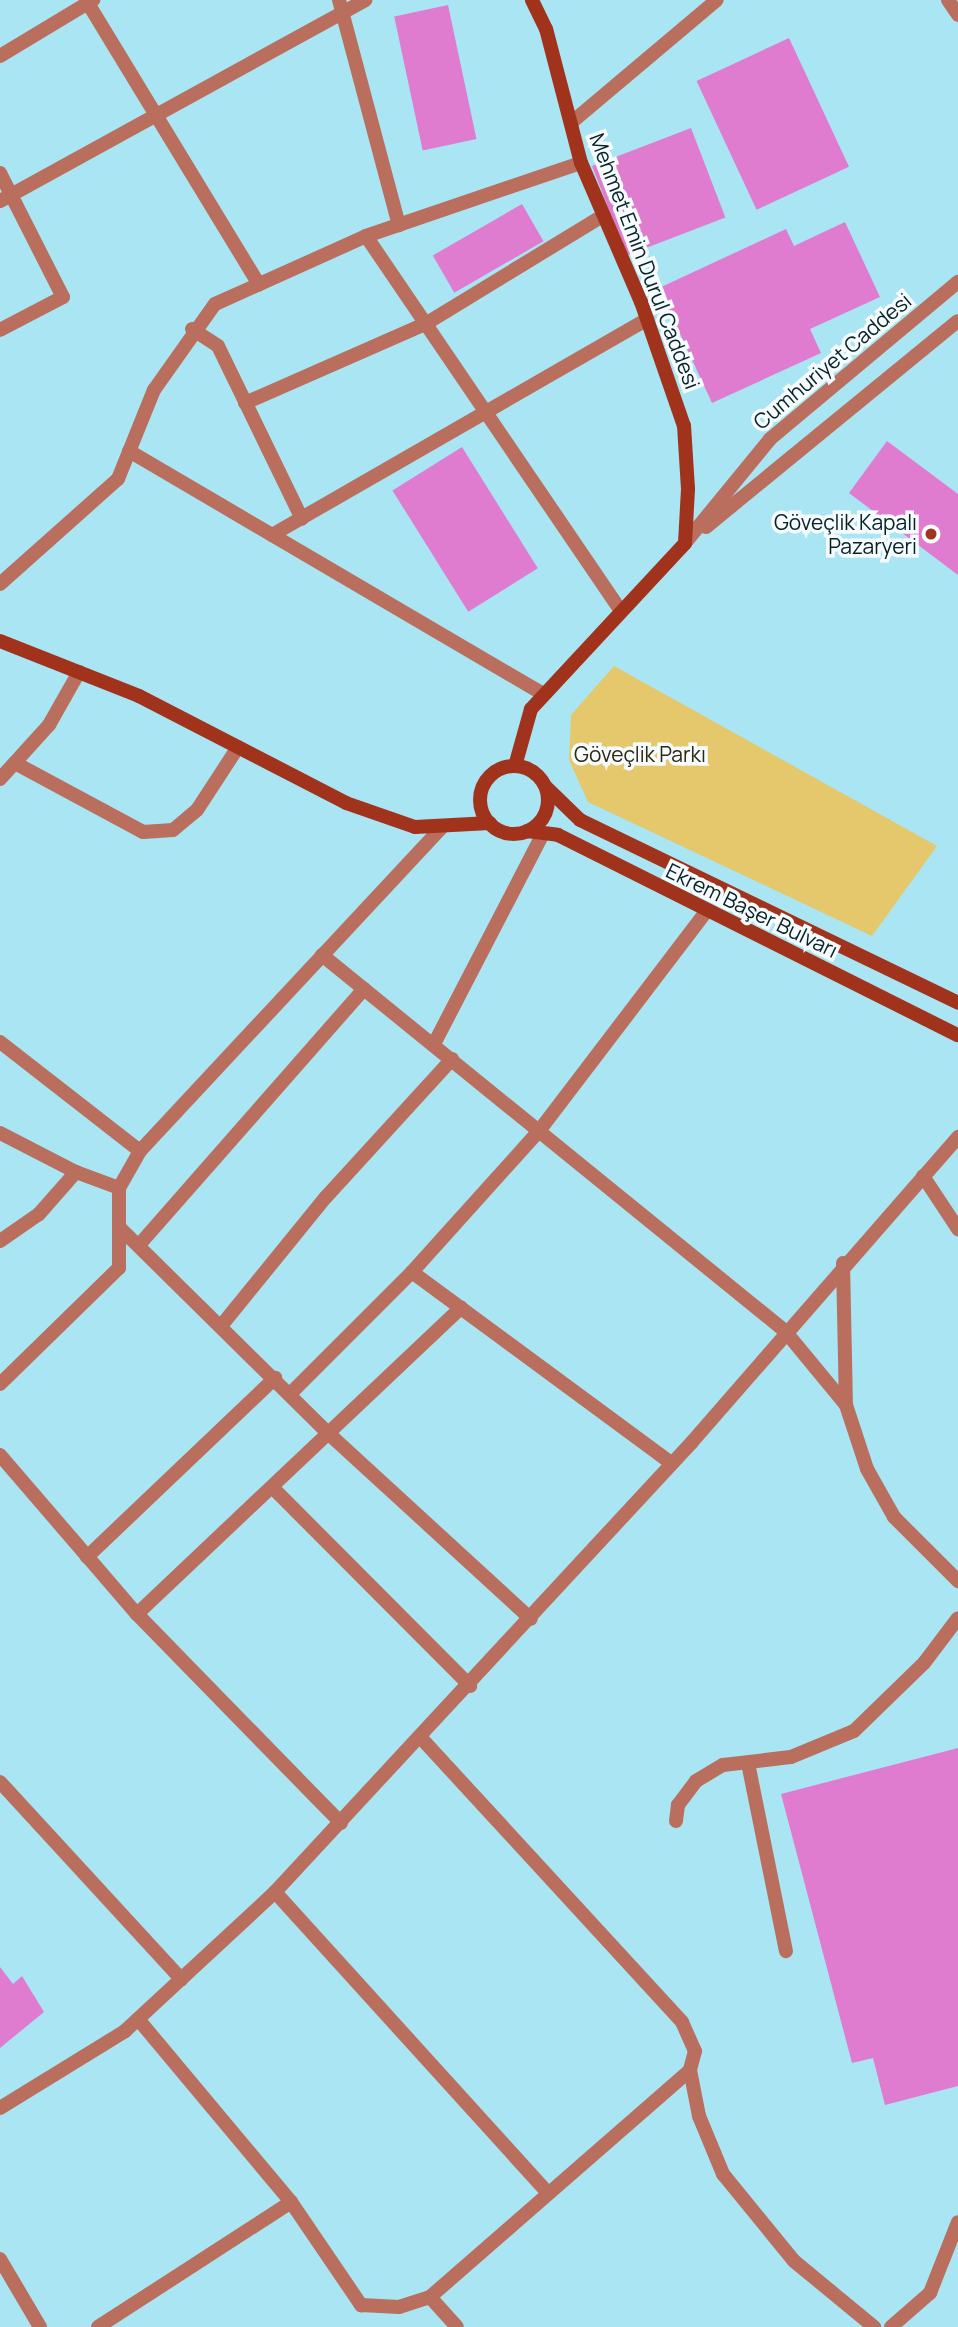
<!DOCTYPE html>
<html>
<head>
<meta charset="utf-8">
<style>
	body { margin:0 }
	#map { position:relative; width:958px; height:2327px; overflow:hidden; background:#a9e5f3; font-family:Manrope,sans-serif }
	div>[style] { position:absolute }
	[style*='--x'] { left:calc(var(--x)*1px); top:calc(var(--y)*1px); width:calc(var(--w)*1px); rotate:calc(var(--a)*1deg) }
	.green>* { inset:0; background:#e4c86b }
	.building>* { inset:0; background:#e07cd0; transform-origin:0 0 }
	.street>* { height:14px; margin:-7px; padding:0 7px; transform-origin:7px; border-radius:7px; background:#ba6f5e }
	.secondary>* { height:14px; margin:-7px; padding:0 7px; transform-origin:7px; border-radius:7px; background:#a1331d }
	.secondary>.ring { margin:-7px; padding:0; box-sizing:content-box; background:none; border:14px solid #a1331d; border-radius:50% }
	.dots>* { width:19px; height:19px; translate:-50% -50%; box-sizing:border-box; border:4px solid #f6fcfd; border-radius:50% }
	span { translate:-50% -50%; white-space:nowrap; text-align:center; line-height:1.15; -webkit-text-stroke:7px #f6fcfd; paint-order:stroke }
	.street-label { font-size:21px; color:#082126 }
	.poi-label { font-size:21px; color:#082126 }
	.right { translate:-100% -50%; text-align:right }
	.park-label { font-size:21px; color:#302912 }
</style>
</head>
<body>
<div id="map">
	<div class="green">
		<div style="clip-path:polygon(614px 666px,937px 846px,872px 936px,588px 802px,569px 760px,571px 715px)"></div>
	</div>
	<div class="building">
		<div style="left:448px;top:5px;width:137px;height:55px;rotate:78deg"></div>
		<div style="left:789px;top:38px;width:142px;height:102px;rotate:65deg"></div>
		<div style="left:691px;top:128px;width:96px;height:106px;rotate:69deg"></div>
		<div style="left:522px;top:204px;width:43px;height:103px;rotate:60deg"></div>
		<div style="clip-path:polygon(845px 222px,880px 297px,810px 329px,821px 353px,712px 403px,659px 288px,786px 229px,794px 246px)"></div>
		<div style="clip-path:polygon(887px 441px,958px 494px,958px 575px,849px 493px)"></div>
		<div style="left:462px;top:447px;width:143px;height:82px;rotate:58deg"></div>
		<div style="clip-path:polygon(958px 1748px,958px 2086px,885px 2105px,873px 2058px,852px 2063px,781px 1794px)"></div>
		<div style="clip-path:polygon(0 1967px,13px 1984px,22px 1976px,44px 2012px,0 2048px)"></div>
	</div>
	<div class="street">
		<div style="--x:86;--y:0;--w:333;--a:58.7"></div>
		<div style="--x:339;--y:0;--w:233;--a:75.1"></div>
		<div style="--x:948;--y:0;--w:18;--a:56"></div>
		<div style="--x:0;--y:56;--w:109;--a:-31.1"></div>
		<div style="--x:572;--y:122;--w:189;--a:-40.1"></div>
		<div style="--x:0;--y:173;--w:139;--a:63.1"></div>
		<div style="--x:63;--y:297;--w:71;--a:152.4"></div>
		<div style="--x:0;--y:201;--w:417;--a:-28.8"></div>
		<div style="--x:366;--y:236;--w:450;--a:55.8"></div>
		<div style="--x:192;--y:329;--w:31;--a:33"></div>
		<div style="--x:218;--y:346;--w:192;--a:64.1"></div>
		<div style="--x:245;--y:403;--w:199;--a:-23.7"></div>
		<div style="--x:427;--y:323;--w:207;--a:-31.4"></div>
		<div style="--x:129;--y:451;--w:481;--a:30.4"></div>
		<div style="--x:706;--y:527;--w:325;--a:-39.3"></div>
		<div style="--x:272;--y:535;--w:433;--a:-29.9"></div>
		<div style="--x:685;--y:543;--w:134;--a:-50.7"></div>
		<div style="--x:770;--y:439;--w:245;--a:-39.9"></div>
		<div style="--x:0;--y:584;--w:158;--a:-41.7"></div>
		<div style="--x:118;--y:479;--w:96;--a:-68"></div>
		<div style="--x:154;--y:390;--w:105;--a:-54.7"></div>
		<div style="--x:215;--y:304;--w:166;--a:-24.2"></div>
		<div style="--x:366;--y:236;--w:227;--a:-18.8"></div>
		<div style="--x:15;--y:763;--w:145;--a:28.3"></div>
		<div style="--x:143;--y:832;--w:30;--a:-4"></div>
		<div style="--x:173;--y:830;--w:31;--a:-40"></div>
		<div style="--x:197;--y:810;--w:75;--a:-56.9"></div>
		<div style="--x:0;--y:779;--w:73;--a:-47.8"></div>
		<div style="--x:49;--y:725;--w:61;--a:-60.5"></div>
		<div style="--x:322;--y:955;--w:596;--a:39.08"></div>
		<div style="--x:785;--y:1331;--w:96;--a:50.5"></div>
		<div style="--x:0;--y:1042;--w:177;--a:37.9"></div>
		<div style="--x:434;--y:1044;--w:237;--a:-62.6"></div>
		<div style="--x:0;--y:1133;--w:85;--a:27.2"></div>
		<div style="--x:923;--y:1176;--w:64;--a:56.6"></div>
		<div style="--x:120;--y:1228;--w:292;--a:44.6"></div>
		<div style="--x:328;--y:1433;--w:275;--a:42.5"></div>
		<div style="--x:0;--y:1241;--w:47;--a:-34.7"></div>
		<div style="--x:39;--y:1214;--w:56;--a:-48.6"></div>
		<div style="--x:76;--y:1172;--w:46;--a:20.4"></div>
		<div style="--x:139;--y:1245;--w:341;--a:-48.7"></div>
		<div style="--x:843;--y:1263;--w:142;--a:88.8"></div>
		<div style="--x:846;--y:1405;--w:67;--a:71.8"></div>
		<div style="--x:867;--y:1469;--w:55;--a:60.6"></div>
		<div style="--x:894;--y:1517;--w:91;--a:45"></div>
		<div style="--x:412;--y:1272;--w:323;--a:36.4"></div>
		<div style="--x:221;--y:1326;--w:166;--a:-50.9"></div>
		<div style="--x:326;--y:1197;--w:187;--a:-47.6"></div>
		<div style="--x:0;--y:1384;--w:166;--a:-44.3"></div>
		<div style="--x:119;--y:1268;--w:80;--a:-90"></div>
		<div style="--x:119;--y:1188;--w:43;--a:-60.4"></div>
		<div style="--x:140;--y:1151;--w:444;--a:-47"></div>
		<div style="--x:290;--y:1394;--w:173;--a:-45"></div>
		<div style="--x:412;--y:1272;--w:190;--a:-48"></div>
		<div style="--x:539;--y:1131;--w:274;--a:-52.7"></div>
		<div style="--x:0;--y:1455;--w:210;--a:49.3"></div>
		<div style="--x:137;--y:1614;--w:292;--a:45.7"></div>
		<div style="--x:274;--y:1489;--w:278;--a:45.1"></div>
		<div style="--x:87;--y:1557;--w:260;--a:-43.6"></div>
		<div style="--x:137;--y:1614;--w:446;--a:-43.4"></div>
		<div style="--x:422;--y:1739;--w:384;--a:47.4"></div>
		<div style="--x:682;--y:2022;--w:32;--a:66"></div>
		<div style="--x:695;--y:2051;--w:20;--a:105"></div>
		<div style="--x:690;--y:2070;--w:47;--a:78.9"></div>
		<div style="--x:699;--y:2116;--w:63;--a:67.5"></div>
		<div style="--x:723;--y:2174;--w:112;--a:50.8"></div>
		<div style="--x:794;--y:2261;--w:104;--a:39.5"></div>
		<div style="--x:748;--y:1763;--w:192;--a:78.6"></div>
		<div style="--x:0;--y:1782;--w:268;--a:47.4"></div>
		<div style="--x:676;--y:1821;--w:16;--a:-83"></div>
		<div style="--x:678;--y:1805;--w:30;--a:-53"></div>
		<div style="--x:696;--y:1781;--w:31;--a:-31"></div>
		<div style="--x:723;--y:1765;--w:68;--a:-6.7"></div>
		<div style="--x:791;--y:1757;--w:68;--a:-22.4"></div>
		<div style="--x:854;--y:1731;--w:98;--a:-44.2"></div>
		<div style="--x:924;--y:1663;--w:56;--a:-52.9"></div>
		<div style="--x:275;--y:1892;--w:406;--a:47.8"></div>
		<div style="--x:138;--y:2019;--w:239;--a:50.1"></div>
		<div style="--x:291;--y:2202;--w:125;--a:55.8"></div>
		<div style="--x:361;--y:2305;--w:38;--a:3"></div>
		<div style="--x:399;--y:2307;--w:33;--a:-18"></div>
		<div style="--x:430;--y:2297;--w:345;--a:-41.1"></div>
		<div style="--x:0;--y:2108;--w:147;--a:-31.6"></div>
		<div style="--x:125;--y:2031;--w:205;--a:-42.8"></div>
		<div style="--x:275;--y:1892;--w:614;--a:-47.18"></div>
		<div style="--x:692;--y:1442;--w:405;--a:-48.9"></div>
		<div style="--x:0;--y:2259;--w:79;--a:59.5"></div>
		<div style="--x:430;--y:2297;--w:40;--a:48"></div>
		<div style="--x:98;--y:2327;--w:230;--a:-32.9"></div>
		<div style="--x:891;--y:2327;--w:52;--a:-41.1"></div>
		<div style="--x:930;--y:2293;--w:76;--a:-68.5"></div>
	</div>
	<div class="secondary">
		<div style="--x:0;--y:641;--w:149;--a:21.6"></div>
		<div style="--x:139;--y:696;--w:233;--a:27.3"></div>
		<div style="--x:346;--y:803;--w:73;--a:19.2"></div>
		<div style="--x:415;--y:827;--w:75;--a:-3.1"></div>
		<div style="--x:515;--y:766;--w:59;--a:-74.3"></div>
		<div style="--x:531;--y:709;--w:226;--a:-47.1"></div>
		<div style="--x:685;--y:543;--w:54;--a:-86.8"></div>
		<div style="--x:688;--y:489;--w:63;--a:-93.6"></div>
		<div style="--x:684;--y:426;--w:131;--a:-109.1"></div>
		<div style="--x:641;--y:302;--w:151;--a:-113.3"></div>
		<div style="--x:581;--y:163;--w:138;--a:-104.6"></div>
		<div style="--x:546;--y:29;--w:32;--a:-116"></div>
		<div class="ring" style="left:480px;top:766px;width:54px;height:54px"></div>
		<div style="--x:546;--y:787;--w:47;--a:44.1"></div>
		<div style="--x:580;--y:820;--w:420;--a:25.8"></div>
		<div style="--x:527;--y:831;--w:31;--a:7"></div>
		<div style="--x:558;--y:835;--w:447;--a:26.6"></div>
	</div>
	<div class="dots">
		<div style="left:931px;top:534px;background:#9f3620"></div>
	</div>
	<div class="street-label">
		<span style="left:645px;top:261px;rotate:69deg">Mehmet Emin Durul Caddesi</span>
		<span style="left:832px;top:361px;rotate:-40deg">Cumhuriyet Caddesi</span>
		<span style="left:752px;top:910px;rotate:26deg">Ekrem Başer Bulvarı</span>
	</div>
	<div class="poi-label">
		<span class="right" style="left:917px;top:534px">Göveçlik Kapalı<br>Pazaryeri</span>
	</div>
	<div class="park-label">
		<span style="left:640px;top:754px">Göveçlik Parkı</span>
	</div>
</div>
</body>
</html>
